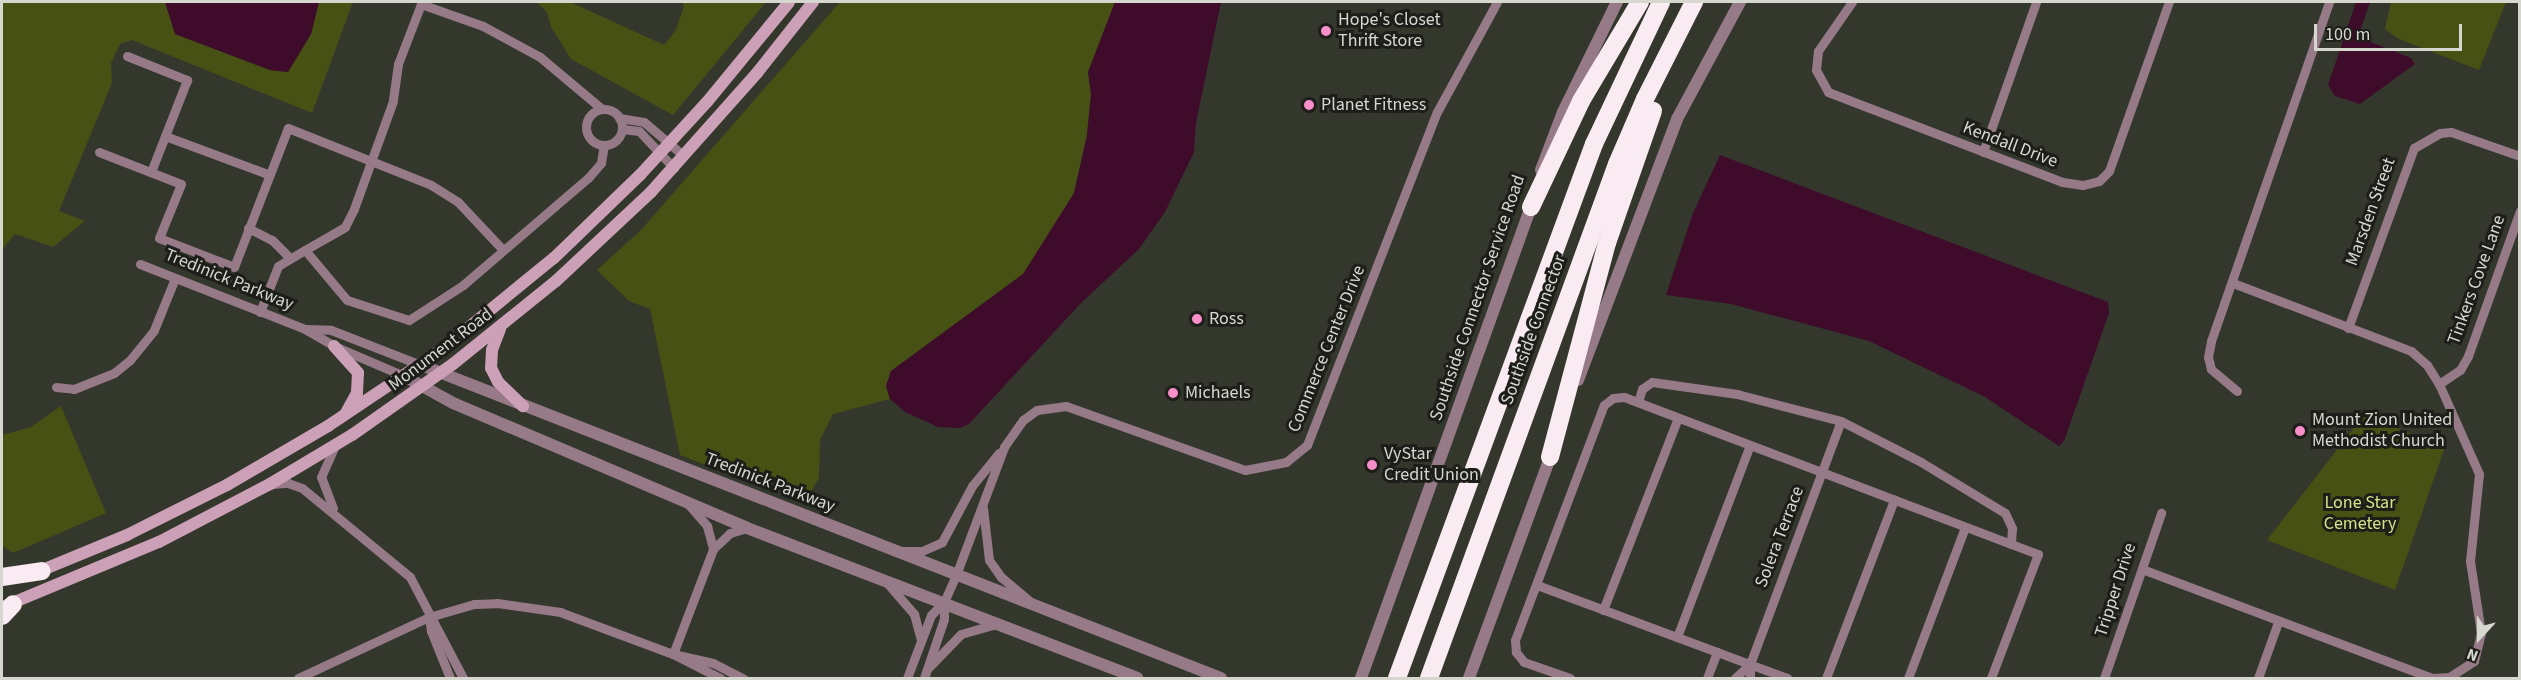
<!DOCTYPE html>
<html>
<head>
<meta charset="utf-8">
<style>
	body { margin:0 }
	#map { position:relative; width:2521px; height:680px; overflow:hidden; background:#34372c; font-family:"Source Sans 3",sans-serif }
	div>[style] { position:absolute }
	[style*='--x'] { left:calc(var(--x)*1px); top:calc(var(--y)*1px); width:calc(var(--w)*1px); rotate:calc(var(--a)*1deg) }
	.green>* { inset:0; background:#475114 }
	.water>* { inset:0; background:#3e0b2b }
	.minor>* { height:9px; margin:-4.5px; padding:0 4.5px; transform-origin:4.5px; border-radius:4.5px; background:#967a88 }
	.minor>.ring { margin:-4.5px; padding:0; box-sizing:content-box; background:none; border:9px solid #967a88; border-radius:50% }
	.tertiary>* { height:12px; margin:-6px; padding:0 6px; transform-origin:6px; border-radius:6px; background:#967a88 }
	.secondary>* { height:12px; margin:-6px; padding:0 6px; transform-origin:6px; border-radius:6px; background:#cca0b6 }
	.motorway>* { height:18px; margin:-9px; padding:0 9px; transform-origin:9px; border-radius:9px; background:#f9ebf1 }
	.dots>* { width:16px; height:16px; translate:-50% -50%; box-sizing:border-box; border:3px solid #1d1e19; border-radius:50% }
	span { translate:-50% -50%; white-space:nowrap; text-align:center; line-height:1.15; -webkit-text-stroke:6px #1d1e19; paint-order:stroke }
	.poi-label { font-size:18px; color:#d6d8d0 }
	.left { translate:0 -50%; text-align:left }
	.street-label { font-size:18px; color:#d6d8d0 }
	.park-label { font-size:18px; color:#d2e388 }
	.frame { position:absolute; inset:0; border:3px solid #d6d8d0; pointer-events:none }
	.north { position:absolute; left:2449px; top:608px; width:60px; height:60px; -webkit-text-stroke:4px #1d1e19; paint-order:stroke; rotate:201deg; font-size:16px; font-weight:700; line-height:24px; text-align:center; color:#d6d8d0 }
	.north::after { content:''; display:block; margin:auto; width:21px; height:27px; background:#d6d8d0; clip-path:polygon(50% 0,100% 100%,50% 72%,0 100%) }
	.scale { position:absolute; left:2314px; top:24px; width:148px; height:27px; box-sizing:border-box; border:3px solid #d6d8d0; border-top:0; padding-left:8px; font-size:18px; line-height:21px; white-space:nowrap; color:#d6d8d0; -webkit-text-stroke:4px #1d1e19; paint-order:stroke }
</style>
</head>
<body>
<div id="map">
	<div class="green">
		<div style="clip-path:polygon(2px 2px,165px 2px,175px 34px,270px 70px,288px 72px,311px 34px,319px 2px,353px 2px,312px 113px,132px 40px,120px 44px,111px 63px,112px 83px,59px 211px,85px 221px,53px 247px,15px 234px,2px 250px)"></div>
		<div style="clip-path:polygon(537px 2px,570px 2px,664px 45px,676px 30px,684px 6px,681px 2px,766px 2px,673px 115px,571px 59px,551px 27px,547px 12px)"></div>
		<div style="clip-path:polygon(840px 2px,1115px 2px,1088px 72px,1091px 94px,1087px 135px,1074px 193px,1050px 236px,1023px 274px,891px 371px,886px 386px,890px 399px,833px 414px,820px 440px,819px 478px,812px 490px,806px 492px,766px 479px,734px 476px,680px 455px,650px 309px,629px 301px,597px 270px,641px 230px)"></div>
		<div style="clip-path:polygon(2391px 2px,2506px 2px,2479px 70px,2399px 39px,2385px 29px)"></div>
		<div style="clip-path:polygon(61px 406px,106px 513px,13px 553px,2px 545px,2px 435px,31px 427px)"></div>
		<div style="clip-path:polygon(2364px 415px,2445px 447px,2395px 590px,2267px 540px)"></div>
	</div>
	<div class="water">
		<div style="clip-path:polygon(165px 2px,319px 2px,311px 34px,288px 72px,270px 70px,175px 34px)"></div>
		<div style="clip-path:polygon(1115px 2px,1221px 2px,1196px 123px,1194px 152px,1165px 212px,1139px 249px,1080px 304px,969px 424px,960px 428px,938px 427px,905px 412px,890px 399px,886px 386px,891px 371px,1023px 274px,1074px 193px,1087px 135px,1091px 94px,1088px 72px)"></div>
		<div style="clip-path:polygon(2356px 2px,2370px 2px,2360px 31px,2363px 39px,2411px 58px,2415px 64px,2360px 104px,2335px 96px,2328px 85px)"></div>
		<div style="clip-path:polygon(1720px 155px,2108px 302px,2109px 313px,2064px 441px,2059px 446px,1985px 397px,1869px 341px,1731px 304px,1666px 295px,1693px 213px)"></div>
	</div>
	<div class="minor">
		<div style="--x:1852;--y:2;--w:60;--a:124.8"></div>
		<div style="--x:1818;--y:51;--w:19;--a:96"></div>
		<div style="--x:1816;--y:70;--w:25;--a:61"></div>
		<div style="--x:1828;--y:92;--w:251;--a:21"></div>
		<div style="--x:2062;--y:182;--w:21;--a:8"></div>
		<div style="--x:2083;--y:185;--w:16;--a:-14"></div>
		<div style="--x:2099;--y:181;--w:14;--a:-45"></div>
		<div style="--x:2109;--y:171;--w:179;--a:-70.5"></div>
		<div style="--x:127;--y:56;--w:65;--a:21.8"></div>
		<div style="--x:187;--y:80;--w:99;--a:111.4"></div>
		<div style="--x:602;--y:109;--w:81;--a:-140"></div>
		<div style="--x:540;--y:57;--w:65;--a:-151.5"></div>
		<div style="--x:483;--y:26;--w:66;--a:-160.5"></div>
		<div style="--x:421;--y:4;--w:64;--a:111"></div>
		<div style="--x:398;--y:64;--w:37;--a:98"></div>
		<div style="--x:393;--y:101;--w:115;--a:109.9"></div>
		<div style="--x:354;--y:209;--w:20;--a:117"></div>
		<div style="--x:345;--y:227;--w:46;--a:150.1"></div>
		<div style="--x:305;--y:250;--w:65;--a:50"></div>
		<div style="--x:347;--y:300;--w:65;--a:17.9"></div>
		<div style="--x:409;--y:320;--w:64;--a:-32.9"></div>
		<div style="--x:463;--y:285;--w:165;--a:-40.6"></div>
		<div style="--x:588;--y:178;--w:20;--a:-49"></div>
		<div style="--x:601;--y:163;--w:18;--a:-81"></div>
		<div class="ring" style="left:586px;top:109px;width:27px;height:27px"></div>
		<div style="--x:619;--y:118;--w:25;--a:9"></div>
		<div style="--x:644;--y:122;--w:52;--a:40.4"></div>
		<div style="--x:622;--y:129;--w:17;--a:7"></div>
		<div style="--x:639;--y:131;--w:51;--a:46.6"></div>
		<div style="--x:165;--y:136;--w:110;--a:20.3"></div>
		<div style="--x:99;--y:152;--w:88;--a:21.3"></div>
		<div style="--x:181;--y:184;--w:58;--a:112.2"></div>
		<div style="--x:159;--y:238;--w:80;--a:21.1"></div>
		<div style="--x:234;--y:267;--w:149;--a:-68.8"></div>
		<div style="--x:288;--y:128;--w:154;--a:21.7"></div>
		<div style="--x:431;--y:185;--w:32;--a:32"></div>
		<div style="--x:458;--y:202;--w:66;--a:46.8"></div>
		<div style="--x:1983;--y:152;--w:159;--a:-70.5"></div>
		<div style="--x:248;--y:228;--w:27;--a:27"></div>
		<div style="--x:272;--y:240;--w:24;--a:45"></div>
		<div style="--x:140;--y:264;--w:177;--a:21.5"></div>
		<div style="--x:305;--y:329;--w:34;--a:30"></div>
		<div style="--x:334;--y:346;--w:76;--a:23.2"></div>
		<div style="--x:2233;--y:283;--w:191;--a:20.9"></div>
		<div style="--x:2411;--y:351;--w:21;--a:41"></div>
		<div style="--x:2427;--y:365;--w:22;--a:58"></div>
		<div style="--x:2439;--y:384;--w:98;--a:66"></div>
		<div style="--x:2479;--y:474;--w:87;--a:95.9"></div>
		<div style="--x:2470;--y:561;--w:73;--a:81.3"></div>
		<div style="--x:2481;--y:633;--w:29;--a:104"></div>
		<div style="--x:2474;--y:661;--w:30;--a:147"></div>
		<div style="--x:2449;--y:677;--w:17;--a:177"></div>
		<div style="--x:260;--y:312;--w:49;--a:-68.6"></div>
		<div style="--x:278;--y:266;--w:31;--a:-31"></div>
		<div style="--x:2348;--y:328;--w:192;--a:-69.9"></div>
		<div style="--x:2414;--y:148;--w:30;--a:-30"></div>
		<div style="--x:2440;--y:133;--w:11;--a:-5"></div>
		<div style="--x:2451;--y:132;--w:73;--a:19.2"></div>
		<div style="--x:307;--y:329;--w:24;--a:2"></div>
		<div style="--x:331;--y:330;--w:97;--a:21.3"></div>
		<div style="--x:2439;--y:384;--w:25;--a:-34"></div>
		<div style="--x:2460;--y:370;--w:16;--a:-60"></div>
		<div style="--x:2468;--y:356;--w:154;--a:-70.3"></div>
		<div style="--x:56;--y:387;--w:18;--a:6"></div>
		<div style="--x:74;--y:389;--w:43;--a:-21.8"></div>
		<div style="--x:114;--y:373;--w:21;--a:-39"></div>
		<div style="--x:130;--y:360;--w:38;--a:-51"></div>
		<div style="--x:154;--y:330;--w:56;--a:-68"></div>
		<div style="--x:2237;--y:391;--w:34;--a:-140"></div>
		<div style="--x:2211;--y:369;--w:12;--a:-104"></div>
		<div style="--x:2208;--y:357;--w:16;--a:-79"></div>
		<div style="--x:2211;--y:341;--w:359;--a:-70.8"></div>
		<div style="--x:1638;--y:402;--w:14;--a:-73"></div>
		<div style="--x:1642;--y:389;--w:12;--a:-35"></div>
		<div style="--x:1652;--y:382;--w:86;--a:8"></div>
		<div style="--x:1737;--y:394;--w:107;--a:14.6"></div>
		<div style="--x:1841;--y:421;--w:90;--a:27.1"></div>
		<div style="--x:1921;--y:462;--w:98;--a:31.3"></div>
		<div style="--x:2005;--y:513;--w:17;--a:65"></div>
		<div style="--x:2012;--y:528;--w:16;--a:94"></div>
		<div style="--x:272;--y:484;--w:16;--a:-4"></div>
		<div style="--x:288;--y:483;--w:15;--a:20"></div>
		<div style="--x:302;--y:488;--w:140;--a:39.5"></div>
		<div style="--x:410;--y:577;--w:114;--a:62.3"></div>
		<div style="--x:689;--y:505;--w:28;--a:49"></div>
		<div style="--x:707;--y:526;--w:24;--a:75"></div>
		<div style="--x:333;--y:508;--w:33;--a:-111"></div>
		<div style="--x:321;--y:477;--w:34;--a:-66"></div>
		<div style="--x:983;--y:508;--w:52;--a:83.4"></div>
		<div style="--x:989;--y:560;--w:21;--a:55"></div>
		<div style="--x:1001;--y:577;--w:38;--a:40"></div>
		<div style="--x:902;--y:551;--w:20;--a:0"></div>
		<div style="--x:922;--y:551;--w:22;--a:-24"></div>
		<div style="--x:942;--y:542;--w:64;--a:-61.8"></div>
		<div style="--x:972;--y:486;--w:43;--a:-50.7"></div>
		<div style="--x:2142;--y:569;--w:310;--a:20.6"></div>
		<div style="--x:888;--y:584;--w:40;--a:49"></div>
		<div style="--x:914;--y:614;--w:27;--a:75"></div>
		<div style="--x:1537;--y:585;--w:267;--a:20.4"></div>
		<div style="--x:1603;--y:610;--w:206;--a:-68.7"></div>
		<div style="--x:429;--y:617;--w:14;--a:82"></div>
		<div style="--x:431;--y:631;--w:51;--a:68"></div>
		<div style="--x:1677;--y:637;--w:203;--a:-69.2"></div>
		<div style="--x:673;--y:654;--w:112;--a:-69.1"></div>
		<div style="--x:713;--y:549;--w:23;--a:-43"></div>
		<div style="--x:730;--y:533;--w:18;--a:-16"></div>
		<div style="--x:675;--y:655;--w:51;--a:27.1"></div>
		<div style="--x:1750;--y:664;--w:259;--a:-69.5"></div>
		<div style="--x:928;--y:668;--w:47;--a:-45.9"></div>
		<div style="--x:961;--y:634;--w:36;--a:-16"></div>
		<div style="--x:298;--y:678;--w:145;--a:-25"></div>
		<div style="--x:429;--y:617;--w:47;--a:-16.1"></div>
		<div style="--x:474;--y:604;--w:23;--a:-2"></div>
		<div style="--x:497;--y:603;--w:64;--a:8.1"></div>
		<div style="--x:560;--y:612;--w:121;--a:20.4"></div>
		<div style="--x:673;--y:654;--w:41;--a:12.7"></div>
		<div style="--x:713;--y:663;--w:34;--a:27"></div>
		<div style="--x:907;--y:678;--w:67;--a:-69.1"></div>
		<div style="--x:931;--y:615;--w:18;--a:-45"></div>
		<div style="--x:944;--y:602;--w:30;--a:-66"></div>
		<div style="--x:956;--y:575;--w:137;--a:-69.4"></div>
		<div style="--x:1004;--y:447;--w:33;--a:-55"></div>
		<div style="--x:1023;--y:420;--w:17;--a:-36"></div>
		<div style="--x:1037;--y:410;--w:29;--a:-8"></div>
		<div style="--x:1066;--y:406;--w:190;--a:19.7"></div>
		<div style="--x:1245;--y:470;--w:42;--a:-11"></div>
		<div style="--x:1286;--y:462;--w:27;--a:-39"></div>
		<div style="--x:1307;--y:445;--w:357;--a:-68.7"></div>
		<div style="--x:1437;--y:112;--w:125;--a:-61.4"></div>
		<div style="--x:924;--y:678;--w:62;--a:-71.3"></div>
		<div style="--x:944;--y:619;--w:17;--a:-90"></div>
		<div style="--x:1570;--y:678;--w:49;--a:-160.8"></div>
		<div style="--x:1524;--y:662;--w:13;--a:-129"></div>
		<div style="--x:1516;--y:652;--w:12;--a:-95"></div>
		<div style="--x:1515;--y:640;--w:251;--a:-69.3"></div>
		<div style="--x:1604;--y:405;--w:11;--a:-38"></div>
		<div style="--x:1613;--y:398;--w:11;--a:-5"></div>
		<div style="--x:1624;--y:397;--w:443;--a:20.8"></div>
		<div style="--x:2038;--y:554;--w:133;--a:110.8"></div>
		<div style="--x:1707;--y:678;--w:28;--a:-69"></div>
		<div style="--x:1735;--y:678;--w:21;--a:-43"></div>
		<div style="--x:1750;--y:664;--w:14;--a:90"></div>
		<div style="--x:1826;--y:678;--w:191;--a:-69.1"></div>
		<div style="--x:1908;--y:678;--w:161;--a:-69.3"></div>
		<div style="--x:2104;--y:678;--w:175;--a:-70.9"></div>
		<div style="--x:2258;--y:678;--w:59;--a:-70.3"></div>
	</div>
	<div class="tertiary">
		<div style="--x:1541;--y:170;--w:62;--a:-69.2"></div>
		<div style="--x:1563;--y:112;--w:123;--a:-63.9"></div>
		<div style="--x:421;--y:365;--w:859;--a:21.37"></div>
		<div style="--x:404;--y:376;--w:56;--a:28.9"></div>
		<div style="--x:453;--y:403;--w:319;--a:23"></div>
		<div style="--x:747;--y:528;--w:418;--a:21"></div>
		<div style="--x:1578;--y:380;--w:279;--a:-69.2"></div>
		<div style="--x:1677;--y:119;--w:133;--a:-61.7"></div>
		<div style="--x:1361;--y:678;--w:507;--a:-70.17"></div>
		<div style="--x:1469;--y:678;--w:243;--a:-69.8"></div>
	</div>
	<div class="secondary">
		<div style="--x:500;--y:329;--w:22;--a:111"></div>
		<div style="--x:492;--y:350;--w:18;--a:93"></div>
		<div style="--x:491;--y:368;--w:16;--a:63"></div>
		<div style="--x:498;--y:382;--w:35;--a:44"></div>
		<div style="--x:334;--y:346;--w:36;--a:48"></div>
		<div style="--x:358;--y:373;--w:20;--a:93"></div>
		<div style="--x:357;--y:393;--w:23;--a:119"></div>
		<div style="--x:35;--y:573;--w:100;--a:-22.4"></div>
		<div style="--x:127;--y:535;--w:112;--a:-26.6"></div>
		<div style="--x:227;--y:485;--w:117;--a:-30.3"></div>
		<div style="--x:328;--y:426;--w:136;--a:-33.9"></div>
		<div style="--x:441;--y:350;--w:146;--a:-39.2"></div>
		<div style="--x:554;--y:258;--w:120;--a:-44"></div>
		<div style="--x:640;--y:175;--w:99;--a:-47.5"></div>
		<div style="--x:707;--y:102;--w:129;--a:-50.6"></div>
		<div style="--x:5;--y:606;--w:167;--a:-22.6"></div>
		<div style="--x:159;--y:542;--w:125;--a:-27.6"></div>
		<div style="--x:270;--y:484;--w:96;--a:-30.9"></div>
		<div style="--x:352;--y:435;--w:123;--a:-35.1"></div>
		<div style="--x:453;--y:364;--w:132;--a:-38.9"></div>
		<div style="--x:556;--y:281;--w:130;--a:-43.1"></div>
		<div style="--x:651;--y:192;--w:159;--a:-48.3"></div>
		<div style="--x:757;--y:73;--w:90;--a:-51.7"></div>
	</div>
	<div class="motorway">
		<div style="--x:1531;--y:207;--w:117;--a:-64.7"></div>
		<div style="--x:1581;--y:101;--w:115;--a:-59.2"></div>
		<div style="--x:1550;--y:457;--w:221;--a:-75.1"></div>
		<div style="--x:1607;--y:243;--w:140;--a:-70.8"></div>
		<div style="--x:2;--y:577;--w:40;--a:-8.5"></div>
		<div style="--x:2;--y:616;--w:16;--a:-47"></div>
		<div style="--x:1397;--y:678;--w:569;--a:-69.75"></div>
		<div style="--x:1594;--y:144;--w:157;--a:-64.7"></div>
		<div style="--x:1429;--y:678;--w:547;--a:-69.91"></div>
		<div style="--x:1617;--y:164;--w:71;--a:-66.7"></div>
		<div style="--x:1645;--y:99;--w:109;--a:-63.2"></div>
	</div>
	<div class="dots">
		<div style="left:1326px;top:31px;background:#f98fca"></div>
		<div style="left:1309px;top:105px;background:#f98fca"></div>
		<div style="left:1197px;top:319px;background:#f98fca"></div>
		<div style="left:1173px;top:393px;background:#f98fca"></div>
		<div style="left:2300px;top:431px;background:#f98fca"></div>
		<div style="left:1372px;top:465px;background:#f98fca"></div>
	</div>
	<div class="poi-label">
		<span class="left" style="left:1338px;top:31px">Hope's Closet<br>Thrift Store</span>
		<span class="left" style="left:1321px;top:105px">Planet Fitness</span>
		<span class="left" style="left:1209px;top:319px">Ross</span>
		<span class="left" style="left:1185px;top:393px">Michaels</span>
		<span class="left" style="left:2312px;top:431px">Mount Zion United<br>Methodist Church</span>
		<span class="left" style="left:1384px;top:465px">VyStar<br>Credit Union</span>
	</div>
	<div class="street-label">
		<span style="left:2010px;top:145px;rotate:21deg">Kendall Drive</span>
		<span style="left:2371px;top:212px;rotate:-70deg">Marsden Street</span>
		<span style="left:229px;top:280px;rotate:22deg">Tredinick Parkway</span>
		<span style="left:2477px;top:280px;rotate:-70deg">Tinkers Cove Lane</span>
		<span style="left:1478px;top:298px;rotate:-71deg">Southside Connector Service Road</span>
		<span style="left:1534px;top:330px;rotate:-70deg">Southside Connector</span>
		<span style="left:1327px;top:349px;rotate:-68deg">Commerce Center Drive</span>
		<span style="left:441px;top:350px;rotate:-37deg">Monument Road</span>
		<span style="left:770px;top:483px;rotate:21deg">Tredinick Parkway</span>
		<span style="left:1780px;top:537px;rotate:-69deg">Solera Terrace</span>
		<span style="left:2116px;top:590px;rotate:-72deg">Tripper Drive</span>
	</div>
	<div class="park-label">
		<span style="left:2360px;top:514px">Lone Star<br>Cemetery</span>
	</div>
	<div class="frame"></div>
	<div class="north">N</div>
	<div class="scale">100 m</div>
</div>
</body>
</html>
